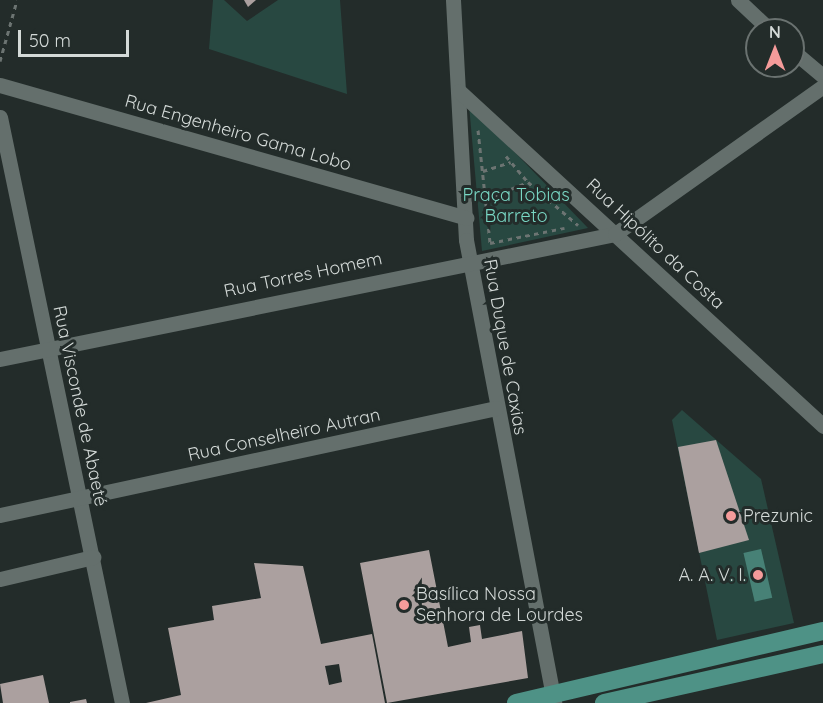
<!DOCTYPE html>
<html>
<head>
<meta charset="utf-8">
<style>
	body { margin:0 }
	#map { position:relative; width:823px; height:703px; overflow:hidden; background:#232c2a; font-family:Quicksand,sans-serif }
	div>[style] { position:absolute }
	[style*='--x'] { left:calc(var(--x)*1px); top:calc(var(--y)*1px); width:calc(var(--w)*1px); rotate:calc(var(--a)*1deg) }
	.green>* { inset:0; background:#284841 }
	.water>* { inset:0; background:#478176; transform-origin:0 0 }
	.building>* { inset:0; background:#aba09f }
	.path>* { height:3px; margin-top:-1.5px; transform-origin:0; background:repeating-linear-gradient(90deg,#6c7472 0 4.5px,transparent 0 9px) }
	.minor>* { height:15px; margin:-7.5px; padding:0 7.5px; transform-origin:7.5px; border-radius:7.5px; background:#646f6c }
	.major>* { height:18px; margin:-9px; padding:0 9px; transform-origin:9px; border-radius:9px; background:#4e9286 }
	.dots>* { width:16px; height:16px; translate:-50% -50%; box-sizing:border-box; border:3px solid #232c2a; border-radius:50% }
	span { translate:-50% -50%; white-space:nowrap; text-align:center; line-height:1.15; -webkit-text-stroke:6px #232c2a; paint-order:stroke }
	.street-label { font-size:18px; color:#d4dad8 }
	.park-label { font-size:18px; color:#79d7c4 }
	.poi-label { font-size:18px; color:#d4dad8 }
	.left { translate:0 -50%; text-align:left }
	.right { translate:-100% -50%; text-align:right }
	.north { position:absolute; left:745px; top:18px; width:60px; height:60px; box-sizing:border-box; background:#232c2a; border:2px solid #6a7270; border-radius:50%; rotate:0deg; font-size:16px; font-weight:700; line-height:24px; text-align:center; color:#d4dad8 }
	.north::after { content:''; display:block; margin:auto; width:21px; height:27px; background:#f59b9a; clip-path:polygon(50% 0,100% 100%,50% 72%,0 100%) }
	.scale { position:absolute; left:18px; top:30px; width:111px; height:27px; box-sizing:border-box; border:3px solid #d4dad8; border-top:0; padding-left:8px; font-size:18px; line-height:21px; white-space:nowrap; color:#d4dad8; -webkit-text-stroke:4px #232c2a; paint-order:stroke }
</style>
</head>
<body>
<div id="map">
	<div class="green">
		<div style="clip-path:polygon(213px 0,224px 0,247px 21px,278px 0,340px 0,347px 94px,209px 49px)"></div>
		<div style="clip-path:polygon(469px 105px,588px 228px,482px 251px)"></div>
		<div style="clip-path:polygon(682px 410px,761px 479px,794px 623px,717px 640px,672px 420px)"></div>
	</div>
	<div class="water">
		<div style="left:761px;top:549px;width:50px;height:18px;rotate:77deg"></div>
	</div>
	<div class="building">
		<div style="clip-path:polygon(244px 0,256px 0,248px 7px)"></div>
		<div style="clip-path:polygon(716px 440px,749px 540px,699px 553px,678px 447px)"></div>
		<div style="clip-path:polygon(429px 550px,448px 647px,471px 642px,469px 627px,480px 625px,482px 639px,522px 631px,528px 678px,387px 703px,360px 563px)"></div>
		<div style="clip-path:polygon(evenodd,254px 563px,303px 566px,321px 644px,372px 634px,385px 703px,146px 703px,181px 695px,168px 628px,214px 620px,212px 606px,261px 598px,254px 563px,339px 664px,342px 682px,329px 685px,325px 666px,339px 664px)"></div>
		<div style="clip-path:polygon(43px 675px,49px 703px,3px 703px,0 684px)"></div>
		<div style="clip-path:polygon(86px 699px,87px 703px,70px 703px,70px 702px)"></div>
	</div>
	<div class="path">
		<div style="--x:0;--y:61;--w:63;--a:-74.4"></div>
		<div style="--x:478;--y:130;--w:114;--a:83.9"></div>
		<div style="--x:490;--y:243;--w:76;--a:-11.5"></div>
		<div style="--x:506;--y:156;--w:34;--a:50"></div>
		<div style="--x:483;--y:171;--w:29;--a:-18"></div>
		<div style="--x:486;--y:199;--w:45;--a:-22"></div>
		<div style="--x:528;--y:182;--w:66;--a:40.7"></div>
	</div>
	<div class="minor">
		<div style="--x:453;--y:0;--w:240;--a:86.9"></div>
		<div style="--x:466;--y:240;--w:471;--a:79.2"></div>
		<div style="--x:738;--y:0;--w:44;--a:43.2"></div>
		<div style="--x:793;--y:51;--w:39;--a:40"></div>
		<div style="--x:0;--y:85;--w:485;--a:15.9"></div>
		<div style="--x:459;--y:91;--w:495;--a:42.6"></div>
		<div style="--x:0;--y:117;--w:599;--a:78.24"></div>
		<div style="--x:0;--y:359;--w:628;--a:-11.49"></div>
		<div style="--x:615;--y:234;--w:255;--a:-35.4"></div>
		<div style="--x:0;--y:515;--w:507;--a:-12.17"></div>
		<div style="--x:0;--y:579;--w:96;--a:-13.3"></div>
	</div>
	<div class="major">
		<div style="--x:516;--y:703;--w:315;--a:-13.2"></div>
		<div style="--x:604;--y:703;--w:224;--a:-12.6"></div>
	</div>
	<div class="dots">
		<div style="left:731px;top:516px;background:#f59b9a"></div>
		<div style="left:758px;top:575px;background:#f59b9a"></div>
		<div style="left:404px;top:605px;background:#f59b9a"></div>
	</div>
	<div class="street-label">
		<span style="left:238px;top:133px;rotate:16deg">Rua Engenheiro Gama Lobo</span>
		<span style="left:655px;top:244px;rotate:43deg">Rua Hipólito da Costa</span>
		<span style="left:303px;top:275px;rotate:-12deg">Rua Torres Homem</span>
		<span style="left:505px;top:347px;rotate:80deg">Rua Duque de Caxias</span>
		<span style="left:80px;top:406px;rotate:78deg">Rua Visconde de Abaeté</span>
		<span style="left:284px;top:435px;rotate:-12deg">Rua Conselheiro Autran</span>
	</div>
	<div class="park-label">
		<span style="left:516px;top:206px">Praça Tobias<br>Barreto</span>
	</div>
	<div class="poi-label">
		<span class="left" style="left:743px;top:516px">Prezunic</span>
		<span class="right" style="left:746px;top:575px">A. A. V. I.</span>
		<span class="left" style="left:416px;top:605px">Basílica Nossa<br>Senhora de Lourdes</span>
	</div>
	<div class="north">N</div>
	<div class="scale">50 m</div>
</div>
</body>
</html>
